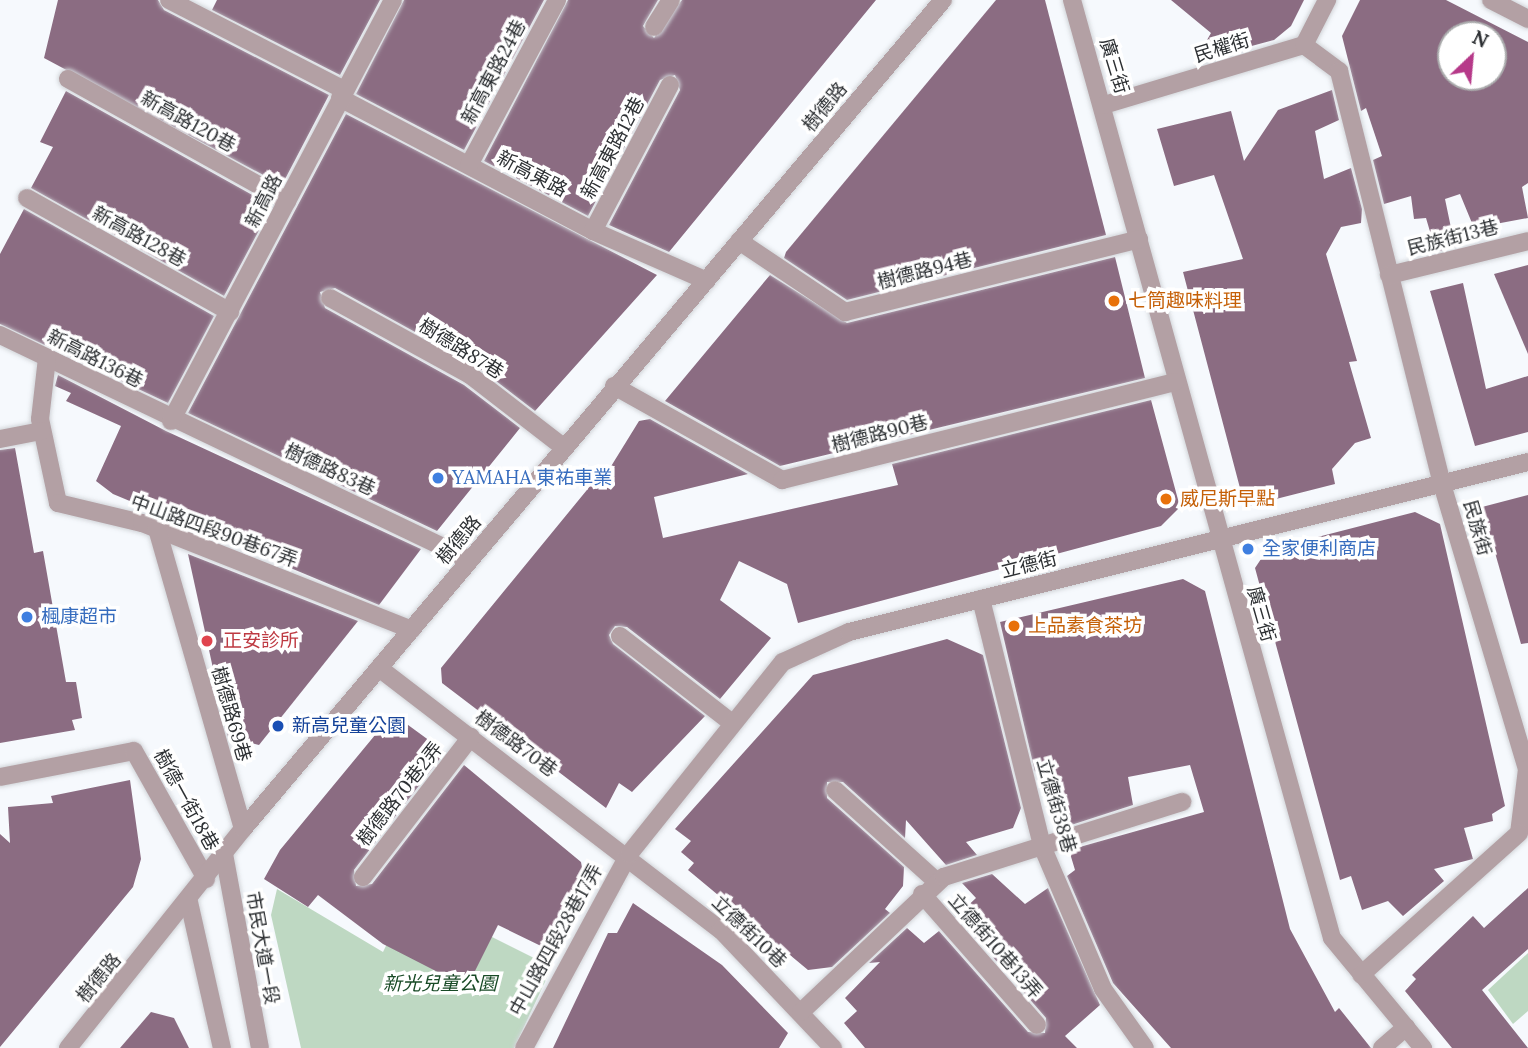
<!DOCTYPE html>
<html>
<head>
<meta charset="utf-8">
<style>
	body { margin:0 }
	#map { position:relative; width:1528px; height:1048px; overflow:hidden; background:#f6f9fd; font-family:Lora,"Noto Sans TC",serif }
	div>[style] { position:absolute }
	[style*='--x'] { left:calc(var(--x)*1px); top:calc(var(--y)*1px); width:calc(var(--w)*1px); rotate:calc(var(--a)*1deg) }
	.green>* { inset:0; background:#bed8c2 }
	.building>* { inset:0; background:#8b6c82 }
	.roads { filter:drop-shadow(0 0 2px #d2d5d9) drop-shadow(0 0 2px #d2d5d9) }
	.minor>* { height:18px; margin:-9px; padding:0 9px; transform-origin:9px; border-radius:9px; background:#b3a0a4 }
	.dots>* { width:19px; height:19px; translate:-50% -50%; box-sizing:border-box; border:4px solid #fff; border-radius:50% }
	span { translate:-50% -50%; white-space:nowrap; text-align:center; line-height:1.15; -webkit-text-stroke:7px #fff; paint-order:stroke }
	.street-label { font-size:19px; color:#2d3033 }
	.food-label { font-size:19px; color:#c56008 }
	.left { translate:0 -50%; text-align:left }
	.shop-label { font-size:19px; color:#366cbe }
	.health-label { font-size:19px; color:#be3a42 }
	.transit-label { font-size:19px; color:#164399 }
	.park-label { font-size:19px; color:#184a26; font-style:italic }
	.north { position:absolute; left:1437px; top:21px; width:70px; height:70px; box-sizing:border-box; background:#fff; border:2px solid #abacad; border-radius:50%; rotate:26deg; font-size:19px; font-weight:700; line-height:28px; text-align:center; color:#2d3033 }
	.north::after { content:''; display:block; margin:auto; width:24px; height:32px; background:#b63989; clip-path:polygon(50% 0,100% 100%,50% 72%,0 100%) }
</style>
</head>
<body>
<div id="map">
	<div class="green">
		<div style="clip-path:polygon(277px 889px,383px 952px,410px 896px,552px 967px,514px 1048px,301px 1048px,271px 915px)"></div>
		<div style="clip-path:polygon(1528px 953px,1528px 1011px,1513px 1024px,1488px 990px)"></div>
	</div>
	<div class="building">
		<div style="clip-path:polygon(58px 0,158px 0,164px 10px,329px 95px,282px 185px,44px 58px)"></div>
		<div style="clip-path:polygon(217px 0,380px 0,340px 75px,212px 10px)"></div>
		<div style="clip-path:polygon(404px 0,544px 0,464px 150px,356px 94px)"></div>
		<div style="clip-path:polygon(568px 0,658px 0,643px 26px,654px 38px,682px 0,876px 0,669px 252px,609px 225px,680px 90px,675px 75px,660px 80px,588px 216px,484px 161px)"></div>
		<div style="clip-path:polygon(996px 0,1045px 0,1106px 235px,847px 300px,784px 258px,786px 252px)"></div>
		<div style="clip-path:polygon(1171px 0,1304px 0,1291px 26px,1274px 40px,1222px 54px,1207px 40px,1211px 33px)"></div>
		<div style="clip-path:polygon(evenodd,1360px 0,1446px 0,1528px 42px,1528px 183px,1522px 187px,1528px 218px,1474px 228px,1460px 194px,1445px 199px,1455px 247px,1436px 252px,1426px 218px,1414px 219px,1411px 196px,1384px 204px,1373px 160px,1382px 156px,1366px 108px,1361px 111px,1342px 36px,1360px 0,1451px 35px,1493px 35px,1493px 77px,1451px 77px,1451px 35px)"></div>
		<div style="clip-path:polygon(1332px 90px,1339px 120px,1315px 131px,1324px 179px,1351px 168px,1362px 209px,1361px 223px,1341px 227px,1326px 254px,1357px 361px,1349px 362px,1371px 438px,1355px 443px,1332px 469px,1335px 484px,1245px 507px,1183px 272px,1243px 259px,1214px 175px,1174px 186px,1157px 129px,1231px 111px,1244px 161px,1278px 110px)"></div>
		<div style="clip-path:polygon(66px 91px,272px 206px,224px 296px,31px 188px,53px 147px,40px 142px)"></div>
		<div style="clip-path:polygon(346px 114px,657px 275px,535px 411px,475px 365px,335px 288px,320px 292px,325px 308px,464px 385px,520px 428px,437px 531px,188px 413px)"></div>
		<div style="clip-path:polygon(24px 209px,214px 316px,168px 403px,0 324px,0 254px)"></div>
		<div style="clip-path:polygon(1115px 257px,1145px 378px,780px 466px,665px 401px,770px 275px,847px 323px)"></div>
		<div style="clip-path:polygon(1528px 265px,1528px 354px,1494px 274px)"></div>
		<div style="clip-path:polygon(1463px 283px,1486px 389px,1528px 376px,1528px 432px,1475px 446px,1430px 291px)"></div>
		<div style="clip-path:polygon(58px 375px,166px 431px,421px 549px,379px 605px,113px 494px,96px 481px,121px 426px,66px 401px,71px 393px,55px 386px)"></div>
		<div style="clip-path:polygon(1151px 400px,1180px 507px,1161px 526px,798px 623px,787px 584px,739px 561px,720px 600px,771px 638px,720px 699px,627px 627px,615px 626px,609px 635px,613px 644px,705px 716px,632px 792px,619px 783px,606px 808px,442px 683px,441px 668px,591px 485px,597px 489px,639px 421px,650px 419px,748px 474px,654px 497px,663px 538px,898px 485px,892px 464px)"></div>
		<div style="clip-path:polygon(15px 448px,34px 553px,43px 551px,66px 682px,76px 682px,82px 718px,72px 720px,75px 730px,0 743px,0 450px)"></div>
		<div style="clip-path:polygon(1528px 495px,1528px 643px,1521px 644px,1482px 507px)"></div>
		<div style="clip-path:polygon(1415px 512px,1440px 524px,1505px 806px,1492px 814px,1493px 821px,1464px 828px,1473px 859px,1434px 869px,1444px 881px,1403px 916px,1388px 901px,1362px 910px,1351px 876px,1340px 880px,1255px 568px,1267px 550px)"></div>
		<div style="clip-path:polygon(188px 554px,358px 621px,259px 745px,228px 737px)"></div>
		<div style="clip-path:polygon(1183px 579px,1205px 591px,1290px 929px,1335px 1012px,1339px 1008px,1371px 1048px,1171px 1048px,1113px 983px,1067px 876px,1075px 870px,1069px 850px,1204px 812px,1190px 765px,1128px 777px,1133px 805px,1062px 828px,1039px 763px,1035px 772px,1000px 622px)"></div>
		<div style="clip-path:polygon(947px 639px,983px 655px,1021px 808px,1013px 828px,966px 842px,977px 855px,946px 865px,906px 820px,905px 838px,843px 782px,827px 782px,827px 798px,904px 867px,903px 886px,885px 909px,890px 913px,832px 967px,808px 970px,688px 870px,694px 863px,681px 852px,691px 841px,675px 829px,813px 675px)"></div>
		<div style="clip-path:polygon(404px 722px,445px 752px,354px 870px,356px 886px,372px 884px,464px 765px,581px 862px,585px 884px,541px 946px,498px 925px,467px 987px,383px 944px,318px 895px,308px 907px,264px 879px,280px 850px,385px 723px)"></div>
		<div style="clip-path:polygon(130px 780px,141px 859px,133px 887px,0 1047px,0 834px,10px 843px,8px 807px,53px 803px,51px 796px)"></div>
		<div style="clip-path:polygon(992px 874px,1025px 904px,1048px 888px,1100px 1005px,1065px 1036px,1077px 1048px,865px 1048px,844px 1023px,857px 1011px,845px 998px,880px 962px,869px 963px,907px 928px,924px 943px,939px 931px,1028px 1032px,1045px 1033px,1046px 1018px,957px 916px,976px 898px,962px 883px)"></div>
		<div style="clip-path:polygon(1528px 888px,1528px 949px,1482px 990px,1528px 1048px,1452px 1048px,1405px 991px,1416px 979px,1412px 975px,1473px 916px,1484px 928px)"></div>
		<div style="clip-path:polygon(633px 903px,722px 965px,788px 1033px,779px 1048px,553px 1048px,608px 933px,617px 933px)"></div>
		<div style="clip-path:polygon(151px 1012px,174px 1018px,189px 1048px,120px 1048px)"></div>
	</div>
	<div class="roads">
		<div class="minor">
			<div style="--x:169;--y:0;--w:197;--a:27.2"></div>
			<div style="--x:1072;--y:0;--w:973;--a:74.51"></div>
			<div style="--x:1332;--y:938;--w:143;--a:50.4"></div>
			<div style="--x:1491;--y:0;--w:42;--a:27.2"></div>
			<div style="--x:654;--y:27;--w:32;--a:-58"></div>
			<div style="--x:1304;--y:45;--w:44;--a:36.6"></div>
			<div style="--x:1339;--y:71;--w:426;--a:76"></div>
			<div style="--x:1442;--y:484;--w:297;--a:73.4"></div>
			<div style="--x:1527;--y:769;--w:64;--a:97.1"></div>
			<div style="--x:1519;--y:833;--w:212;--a:138.1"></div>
			<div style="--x:68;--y:79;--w:251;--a:29.1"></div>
			<div style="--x:340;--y:98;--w:286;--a:27.7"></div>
			<div style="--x:593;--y:231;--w:124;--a:23.7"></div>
			<div style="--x:1104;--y:105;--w:209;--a:-16.7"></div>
			<div style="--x:1304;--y:45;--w:51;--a:-62.9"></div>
			<div style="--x:469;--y:165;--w:187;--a:-61.9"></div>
			<div style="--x:27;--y:198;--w:233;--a:29.3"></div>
			<div style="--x:593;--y:231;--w:165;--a:-62.2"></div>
			<div style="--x:739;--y:241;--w:128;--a:33.8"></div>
			<div style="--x:845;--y:312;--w:303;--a:-13.9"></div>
			<div style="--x:1389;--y:275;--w:143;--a:-13.7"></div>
			<div style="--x:330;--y:298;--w:160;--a:28.8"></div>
			<div style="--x:470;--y:375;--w:118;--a:37.7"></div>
			<div style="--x:0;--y:335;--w:521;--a:25.58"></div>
			<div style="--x:47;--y:358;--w:61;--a:96.5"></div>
			<div style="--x:40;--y:419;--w:86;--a:77.9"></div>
			<div style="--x:58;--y:503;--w:86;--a:13.4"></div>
			<div style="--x:142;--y:523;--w:290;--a:21.6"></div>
			<div style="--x:614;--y:386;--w:193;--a:29.2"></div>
			<div style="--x:782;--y:480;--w:405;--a:-14"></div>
			<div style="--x:171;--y:421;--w:476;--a:-62.2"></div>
			<div style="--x:0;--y:439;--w:42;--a:-11"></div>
			<div style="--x:157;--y:529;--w:312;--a:74"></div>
			<div style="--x:981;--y:599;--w:254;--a:76.1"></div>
			<div style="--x:1042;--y:846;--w:155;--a:66.9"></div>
			<div style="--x:1103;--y:989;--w:72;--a:54.6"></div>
			<div style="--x:620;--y:636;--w:142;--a:37.8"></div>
			<div style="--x:379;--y:668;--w:431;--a:37.5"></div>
			<div style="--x:721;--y:930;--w:163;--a:46.5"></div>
			<div style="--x:0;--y:777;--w:136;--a:-11"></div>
			<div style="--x:134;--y:751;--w:147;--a:60.6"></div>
			<div style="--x:835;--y:790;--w:136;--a:42"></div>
			<div style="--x:224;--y:854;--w:197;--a:79.5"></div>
			<div style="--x:363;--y:877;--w:177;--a:-52.4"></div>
			<div style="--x:922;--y:894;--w:174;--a:48.7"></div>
			<div style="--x:189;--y:902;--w:150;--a:77.3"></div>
			<div style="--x:801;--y:1012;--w:197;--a:-43.4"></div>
			<div style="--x:944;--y:877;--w:250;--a:-17.5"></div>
			<div style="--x:68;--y:1048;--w:280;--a:-51.4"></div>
			<div style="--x:243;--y:829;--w:1085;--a:-49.82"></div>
			<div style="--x:524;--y:1048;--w:221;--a:-61.6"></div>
			<div style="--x:629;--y:854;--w:246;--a:-51.3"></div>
			<div style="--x:783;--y:662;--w:72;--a:-24.4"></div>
			<div style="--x:849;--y:632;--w:700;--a:-14.06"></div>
			<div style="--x:1382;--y:1048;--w:32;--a:-41"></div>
		</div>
	</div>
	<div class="dots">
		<div style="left:1114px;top:301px;background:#e8710a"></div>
		<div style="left:438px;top:478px;background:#3f7fe0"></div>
		<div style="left:1166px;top:499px;background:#e8710a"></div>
		<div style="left:1248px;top:549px;background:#3f7fe0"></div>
		<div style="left:27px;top:617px;background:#3f7fe0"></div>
		<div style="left:1014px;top:626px;background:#e8710a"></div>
		<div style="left:207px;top:641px;background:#e0444e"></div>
		<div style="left:278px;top:726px;background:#1a4fb4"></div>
	</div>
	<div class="street-label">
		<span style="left:1222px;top:48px;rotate:-17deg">民權街</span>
		<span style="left:1114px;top:66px;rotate:73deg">廣三街</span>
		<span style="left:494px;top:72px;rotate:-62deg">新高東路24巷</span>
		<span style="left:825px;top:107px;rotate:-50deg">樹德路</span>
		<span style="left:188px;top:122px;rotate:29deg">新高路120巷</span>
		<span style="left:613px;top:148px;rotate:-62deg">新高東路12巷</span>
		<span style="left:532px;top:174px;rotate:28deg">新高東路</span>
		<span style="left:264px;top:201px;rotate:-63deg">新高路</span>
		<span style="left:139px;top:237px;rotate:29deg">新高路128巷</span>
		<span style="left:1453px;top:238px;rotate:-14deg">民族街13巷</span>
		<span style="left:925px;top:271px;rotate:-14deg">樹德路94巷</span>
		<span style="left:461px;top:349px;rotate:32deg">樹德路87巷</span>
		<span style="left:95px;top:359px;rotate:27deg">新高路136巷</span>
		<span style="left:880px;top:434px;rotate:-14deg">樹德路90巷</span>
		<span style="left:330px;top:470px;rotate:25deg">樹德路83巷</span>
		<span style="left:1477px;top:528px;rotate:74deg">民族街</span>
		<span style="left:214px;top:531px;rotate:20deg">中山路四段90巷67弄</span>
		<span style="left:459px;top:540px;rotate:-50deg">樹德路</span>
		<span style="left:1029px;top:565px;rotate:-14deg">立德街</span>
		<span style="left:1261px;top:614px;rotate:74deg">廣三街</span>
		<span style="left:231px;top:714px;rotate:74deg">樹德路69巷</span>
		<span style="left:516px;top:744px;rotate:37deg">樹德路70巷</span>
		<span style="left:400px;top:794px;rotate:-52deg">樹德路70巷2弄</span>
		<span style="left:186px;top:800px;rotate:61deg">樹德一街18巷</span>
		<span style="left:1056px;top:806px;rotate:74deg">立德街38巷</span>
		<span style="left:749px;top:932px;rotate:44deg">立德街10巷</span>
		<span style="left:556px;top:940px;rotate:-61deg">中山路四段28巷17弄</span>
		<span style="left:995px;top:946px;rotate:49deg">立德街10巷13弄</span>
		<span style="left:262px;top:948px;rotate:80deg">市民大道一段</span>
		<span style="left:99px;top:978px;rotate:-50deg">樹德路</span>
	</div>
	<div class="food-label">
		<span class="left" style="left:1128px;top:301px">七筒趣味料理</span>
		<span class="left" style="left:1180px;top:499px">威尼斯早點</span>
		<span class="left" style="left:1028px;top:626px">上品素食茶坊</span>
	</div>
	<div class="shop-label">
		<span class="left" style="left:452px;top:478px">YAMAHA 東祐車業</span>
		<span class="left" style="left:1262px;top:549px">全家便利商店</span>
		<span class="left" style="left:41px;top:617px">楓康超市</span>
	</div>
	<div class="health-label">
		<span class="left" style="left:223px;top:641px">正安診所</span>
	</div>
	<div class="transit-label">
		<span class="left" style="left:292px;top:726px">新高兒童公園</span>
	</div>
	<div class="park-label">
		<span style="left:440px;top:984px">新光兒童公園</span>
	</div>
	<div class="north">N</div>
</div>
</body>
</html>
